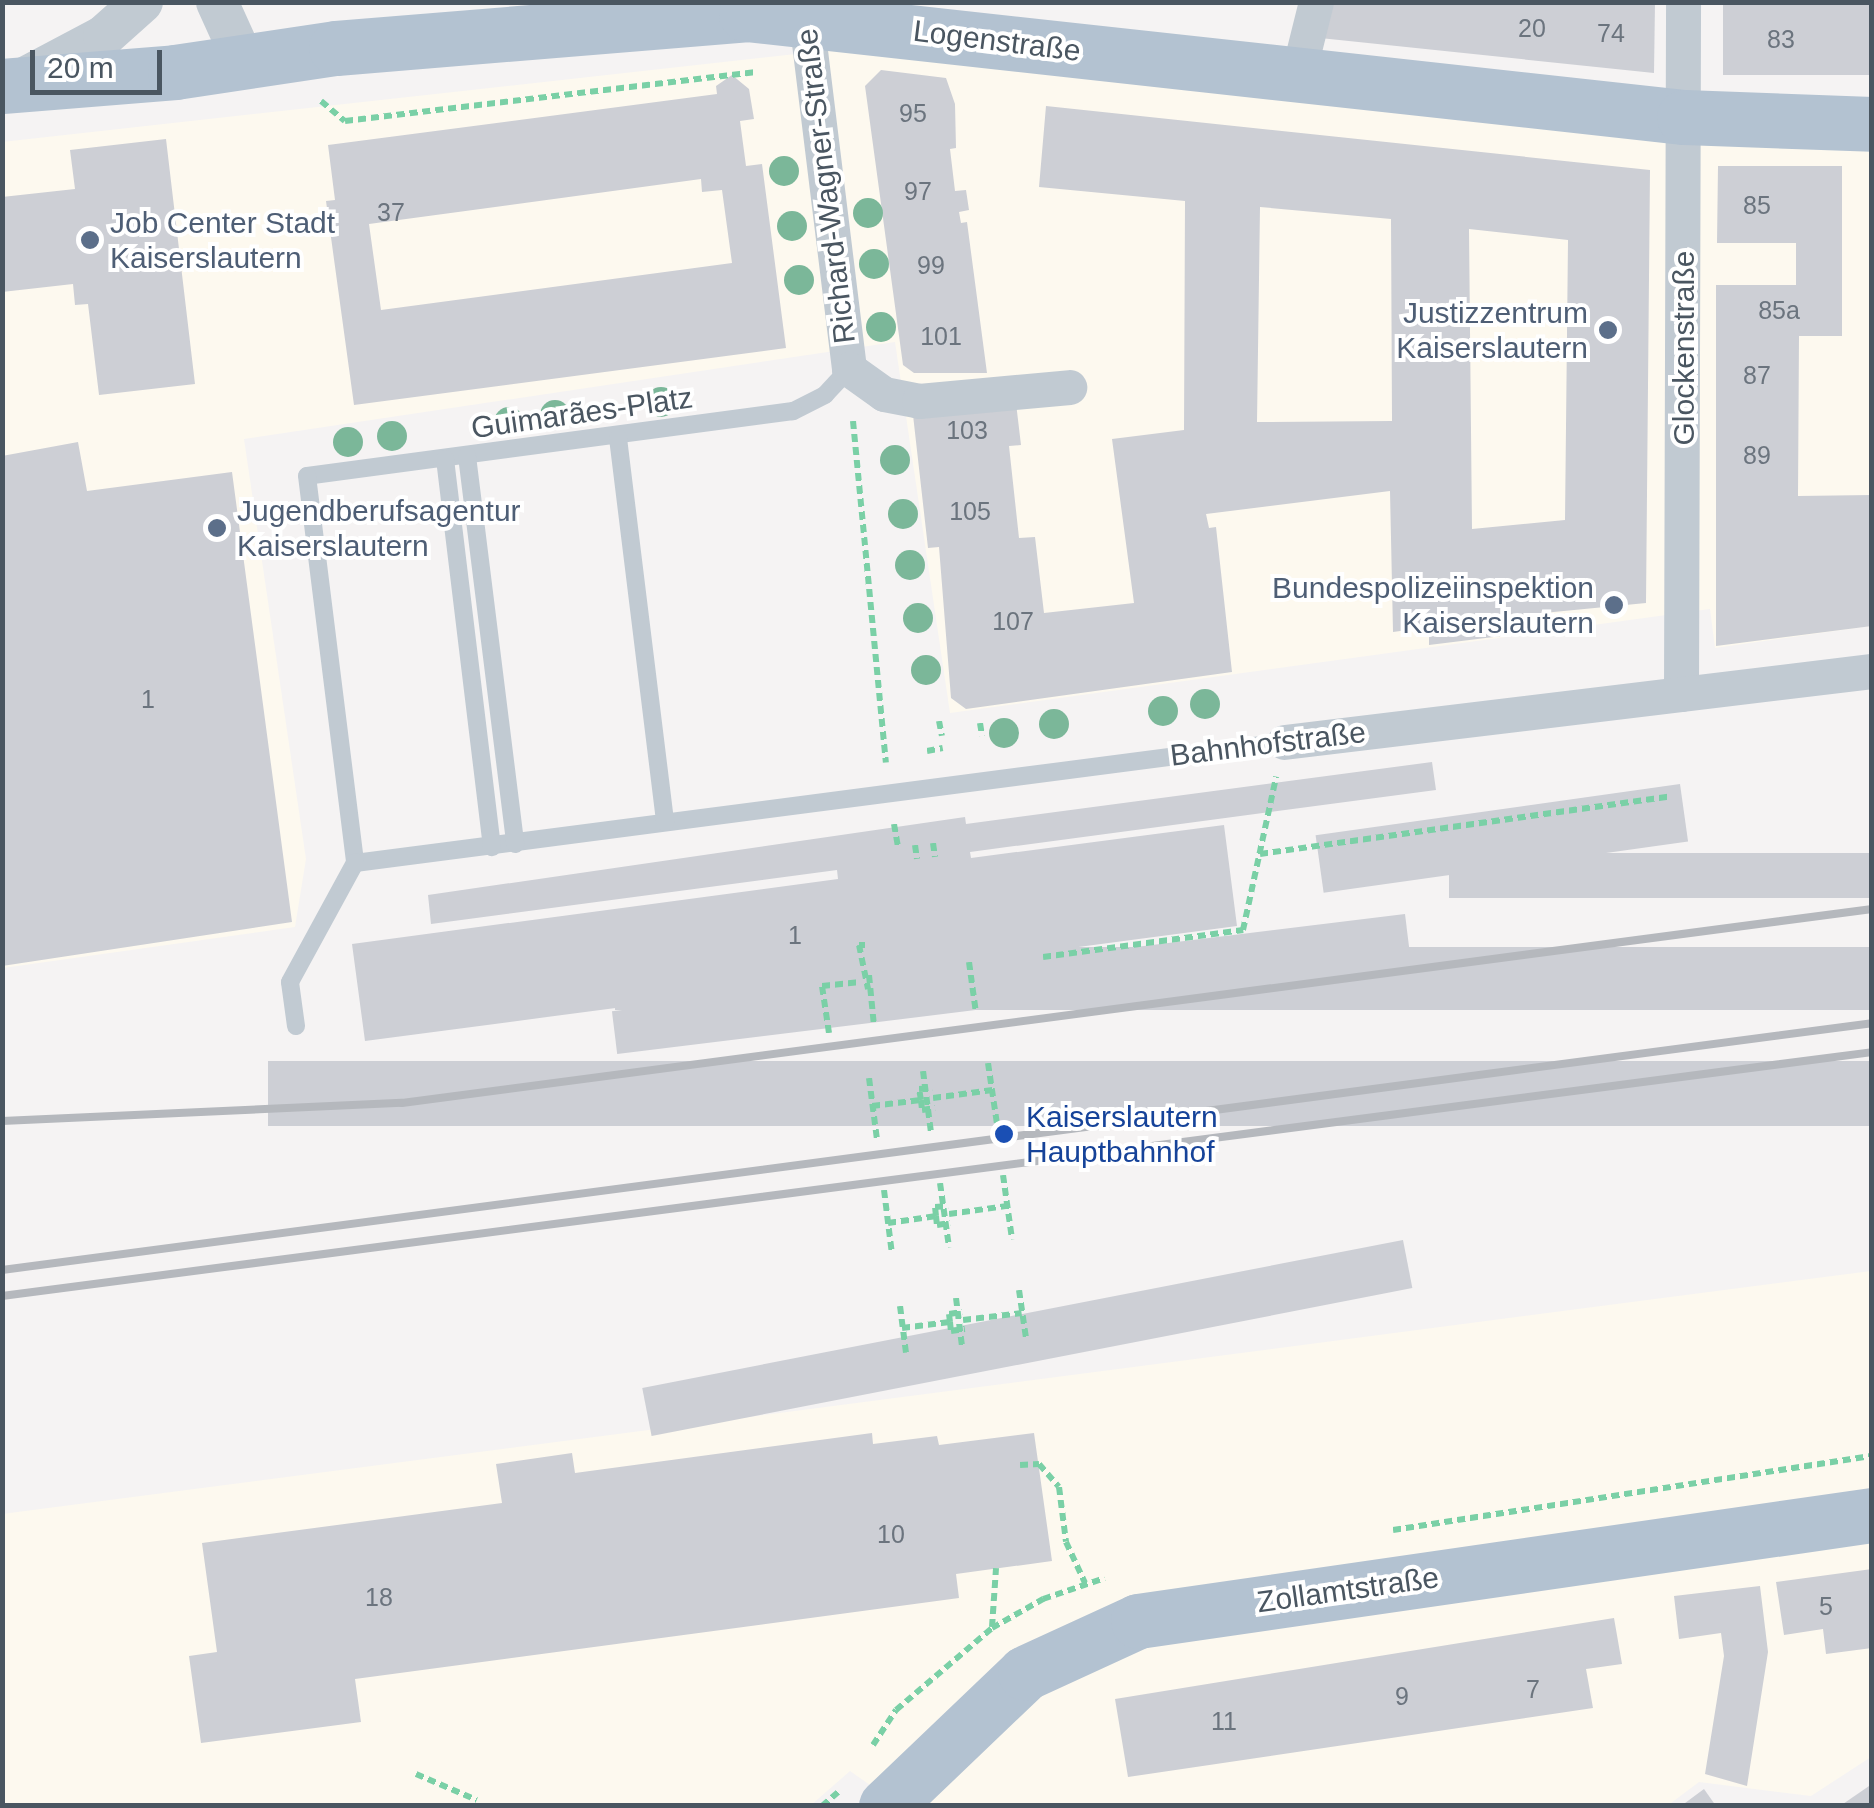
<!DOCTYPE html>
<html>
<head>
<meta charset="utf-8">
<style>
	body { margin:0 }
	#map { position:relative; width:1874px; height:1808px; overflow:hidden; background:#f5f3f3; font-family:Arial,sans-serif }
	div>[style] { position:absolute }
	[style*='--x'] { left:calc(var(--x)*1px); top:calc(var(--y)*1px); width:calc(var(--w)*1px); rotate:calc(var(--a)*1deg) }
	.commercial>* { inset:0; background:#fdf9ef }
	.building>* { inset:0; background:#cdcfd5; transform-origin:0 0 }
	.path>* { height:6px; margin-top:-3px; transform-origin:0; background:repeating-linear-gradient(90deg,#7ad0a6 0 8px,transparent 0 13px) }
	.service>* { height:18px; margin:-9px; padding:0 9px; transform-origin:9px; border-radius:9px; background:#c1cad2 }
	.minor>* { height:35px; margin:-17.5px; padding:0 17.5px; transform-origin:17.5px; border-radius:17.5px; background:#c1cad2 }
	.tertiary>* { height:42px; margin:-21px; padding:0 21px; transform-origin:21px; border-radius:21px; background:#c1cad2 }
	.primary>* { height:55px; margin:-27.5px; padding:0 27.5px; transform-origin:27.5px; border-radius:27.5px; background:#b3c2d1 }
	.rail>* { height:8px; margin:-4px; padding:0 4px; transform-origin:4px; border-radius:4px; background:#b5b8bd }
	.trees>* { width:30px; height:30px; margin:-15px; border-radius:50%; background:#7bb799 }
	.dots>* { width:28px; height:28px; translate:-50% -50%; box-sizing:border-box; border:5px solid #fff; border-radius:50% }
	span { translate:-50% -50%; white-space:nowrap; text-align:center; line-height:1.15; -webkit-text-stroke:8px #fff; paint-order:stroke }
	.number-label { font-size:25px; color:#6b747e }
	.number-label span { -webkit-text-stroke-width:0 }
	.street-label { font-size:30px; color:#4a5661 }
	.service-label { font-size:30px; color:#4e5e75 }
	.left { translate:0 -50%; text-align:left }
	.right { translate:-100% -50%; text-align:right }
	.transit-label { font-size:30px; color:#164399 }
	.frame { position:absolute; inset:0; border:5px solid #4a5661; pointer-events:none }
	.scale { position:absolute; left:30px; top:50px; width:132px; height:45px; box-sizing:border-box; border:5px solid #4a5661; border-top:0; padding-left:12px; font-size:30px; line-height:35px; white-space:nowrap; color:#4a5661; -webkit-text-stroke:8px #fff; paint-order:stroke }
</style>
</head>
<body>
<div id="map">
	<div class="commercial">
		<div style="clip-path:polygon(868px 46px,1871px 138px,1871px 626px,1715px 648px,1710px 609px,950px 713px,895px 342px,244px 439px,306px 859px,295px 927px,3px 968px,2px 142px)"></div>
		<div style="clip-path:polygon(1871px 1271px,1871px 1757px,1811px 1796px,1699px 1782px,1667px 1806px,900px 1806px,850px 1771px,810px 1806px,3px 1805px,2px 1514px)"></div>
	</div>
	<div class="building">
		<div style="clip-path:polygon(1330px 2px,1655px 2px,1654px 73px,1320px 38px)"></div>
		<div style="left:1723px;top:2px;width:149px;height:73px"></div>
		<div style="clip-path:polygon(881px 70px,946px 78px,955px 104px,956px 148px,950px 149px,955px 191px,966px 190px,969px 210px,959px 212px,961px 223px,967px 222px,987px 373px,914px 373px,903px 365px,865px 86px)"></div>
		<div style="clip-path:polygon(evenodd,732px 75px,749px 89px,754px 119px,740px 121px,746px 166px,762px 164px,786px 348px,354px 405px,326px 201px,335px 200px,328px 145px,717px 94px,716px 86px,732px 75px,701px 179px,702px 192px,722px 190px,732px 263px,381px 310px,369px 224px,701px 179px)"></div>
		<div style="clip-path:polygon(evenodd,1046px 106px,1650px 170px,1646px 603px,1533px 614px,1534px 632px,1429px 645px,1429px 627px,1393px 632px,1390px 491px,1206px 514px,1209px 528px,1216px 527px,1232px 672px,966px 709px,951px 698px,939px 547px,928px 548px,913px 415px,1016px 403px,1021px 445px,1009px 446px,1019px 538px,1035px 537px,1044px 613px,1134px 603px,1112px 439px,1184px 430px,1185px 201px,1039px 187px,1046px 106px,1260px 207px,1391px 219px,1392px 421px,1257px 422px,1260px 207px,1046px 106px,1469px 229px,1568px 240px,1565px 520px,1472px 529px,1469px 229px)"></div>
		<div style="clip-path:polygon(166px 139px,195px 384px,99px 395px,88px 304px,75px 305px,73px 284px,2px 292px,2px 197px,75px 189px,70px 150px)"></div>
		<div style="clip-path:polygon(1718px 166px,1842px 166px,1842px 336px,1799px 336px,1798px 496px,1872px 495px,1872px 626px,1716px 646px,1716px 285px,1796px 285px,1796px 243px,1717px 243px)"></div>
		<div style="clip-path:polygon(78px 442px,87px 491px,232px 472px,292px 922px,2px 966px,2px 456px)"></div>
		<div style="clip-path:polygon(1432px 762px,1436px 790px,970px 852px,971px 858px,1224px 825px,1237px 926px,365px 1041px,352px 944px,838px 879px,837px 870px,431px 924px,428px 895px,965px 817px,966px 824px)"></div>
		<div style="left:1680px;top:784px;width:58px;height:368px;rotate:82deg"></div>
		<div style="left:1872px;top:853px;width:45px;height:423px;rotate:90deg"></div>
		<div style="left:1405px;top:914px;width:43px;height:799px;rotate:83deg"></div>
		<div style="left:1872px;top:947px;width:63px;height:1257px;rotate:90deg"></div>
		<div style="left:1872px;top:1061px;width:65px;height:1604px;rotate:90deg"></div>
		<div style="left:1403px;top:1240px;width:49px;height:775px;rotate:79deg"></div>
		<div style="clip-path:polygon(872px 1433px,873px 1444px,937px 1436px,939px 1445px,1034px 1433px,1052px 1561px,956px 1574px,959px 1598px,355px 1679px,361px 1722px,201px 1743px,189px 1656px,217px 1652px,202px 1543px,502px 1503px,496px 1464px,572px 1453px,575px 1473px)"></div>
		<div style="clip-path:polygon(1872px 1569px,1872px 1648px,1826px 1654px,1823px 1629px,1784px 1635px,1776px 1582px)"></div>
		<div style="clip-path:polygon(1760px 1586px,1768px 1652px,1747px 1786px,1705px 1774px,1724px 1656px,1721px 1633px,1679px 1639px,1674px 1596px)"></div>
		<div style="clip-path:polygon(1614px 1618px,1622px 1664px,1586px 1669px,1593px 1708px,1128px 1777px,1115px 1699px)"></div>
		<div style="clip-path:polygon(1872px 1784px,1872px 1806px,1840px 1806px)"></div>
		<div style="clip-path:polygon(1704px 1789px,1716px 1806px,1681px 1806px)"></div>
	</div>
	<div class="path">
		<div style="--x:321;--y:101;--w:31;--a:40"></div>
		<div style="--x:345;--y:121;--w:412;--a:-6.8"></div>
		<div style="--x:853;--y:421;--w:343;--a:84.5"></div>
		<div style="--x:939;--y:721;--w:15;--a:79"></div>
		<div style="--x:980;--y:723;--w:13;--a:81"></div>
		<div style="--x:927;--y:751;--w:16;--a:-11"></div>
		<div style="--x:894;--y:824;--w:23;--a:80"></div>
		<div style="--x:933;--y:843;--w:14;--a:82"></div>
		<div style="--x:915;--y:845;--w:14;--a:82"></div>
		<div style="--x:1260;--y:854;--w:412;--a:-8"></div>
		<div style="--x:865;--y:945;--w:6;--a:180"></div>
		<div style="--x:859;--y:945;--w:45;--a:78.4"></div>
		<div style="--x:1043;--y:957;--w:202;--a:-7.7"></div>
		<div style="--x:1243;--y:930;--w:157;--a:-77.8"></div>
		<div style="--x:969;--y:962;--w:51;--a:82.2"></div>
		<div style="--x:869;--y:975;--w:51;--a:84.4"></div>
		<div style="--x:829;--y:1033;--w:48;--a:-98.5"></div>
		<div style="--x:822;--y:986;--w:36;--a:-6"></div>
		<div style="--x:988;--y:1063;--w:62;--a:81.6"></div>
		<div style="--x:923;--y:1071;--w:63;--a:82.6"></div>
		<div style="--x:869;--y:1078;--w:63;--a:82.6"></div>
		<div style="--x:933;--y:1098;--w:60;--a:-7.7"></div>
		<div style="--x:921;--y:1100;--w:11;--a:-100"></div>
		<div style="--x:919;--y:1089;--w:13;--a:-4"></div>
		<div style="--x:921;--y:1100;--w:10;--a:84"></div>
		<div style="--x:922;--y:1110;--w:13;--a:-9"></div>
		<div style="--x:872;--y:1106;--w:49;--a:-7"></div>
		<div style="--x:1003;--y:1175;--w:65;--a:82"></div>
		<div style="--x:940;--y:1183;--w:65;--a:82"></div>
		<div style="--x:884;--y:1190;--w:64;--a:82.9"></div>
		<div style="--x:949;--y:1214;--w:59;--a:-7.9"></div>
		<div style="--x:936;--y:1216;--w:9;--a:84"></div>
		<div style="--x:937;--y:1225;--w:13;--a:-9"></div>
		<div style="--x:936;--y:1216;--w:9;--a:-96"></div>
		<div style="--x:935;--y:1207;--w:13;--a:-4"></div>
		<div style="--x:888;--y:1223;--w:49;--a:-8.3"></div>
		<div style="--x:1019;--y:1290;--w:49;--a:81.7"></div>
		<div style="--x:956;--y:1298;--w:48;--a:82.9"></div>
		<div style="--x:900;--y:1306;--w:47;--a:82.7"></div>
		<div style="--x:963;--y:1320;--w:59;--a:-6.8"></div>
		<div style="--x:950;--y:1322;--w:9;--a:84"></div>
		<div style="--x:951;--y:1331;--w:14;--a:-8"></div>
		<div style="--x:950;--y:1322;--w:8;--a:-97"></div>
		<div style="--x:949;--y:1314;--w:13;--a:-9"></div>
		<div style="--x:902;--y:1328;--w:48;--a:-7.1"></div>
		<div style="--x:1020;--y:1465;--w:19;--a:-3"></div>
		<div style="--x:1039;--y:1464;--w:30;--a:49"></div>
		<div style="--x:1059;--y:1487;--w:55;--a:82.7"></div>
		<div style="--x:1066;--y:1542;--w:45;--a:65.1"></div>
		<div style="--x:1393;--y:1530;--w:485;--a:-8.8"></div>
		<div style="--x:992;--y:1627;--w:59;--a:-86.1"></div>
		<div style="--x:873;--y:1745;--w:42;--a:-56.7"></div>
		<div style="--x:896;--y:1710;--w:126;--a:-40.5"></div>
		<div style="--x:992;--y:1628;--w:59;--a:-29.6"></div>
		<div style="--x:1043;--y:1599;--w:65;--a:-18.7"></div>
		<div style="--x:416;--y:1774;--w:66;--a:23.1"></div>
		<div style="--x:822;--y:1806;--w:23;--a:-41"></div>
	</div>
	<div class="service">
		<div style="--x:849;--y:369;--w:35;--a:133"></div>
		<div style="--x:825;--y:395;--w:36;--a:153"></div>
		<div style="--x:793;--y:411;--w:490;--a:172.4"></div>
		<div style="--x:307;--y:476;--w:390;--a:82.9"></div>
		<div style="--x:355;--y:863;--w:937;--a:-7.42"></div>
		<div style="--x:618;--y:438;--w:387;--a:83"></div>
		<div style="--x:467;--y:456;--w:391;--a:82.9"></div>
		<div style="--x:445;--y:459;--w:391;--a:83.1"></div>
		<div style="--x:296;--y:1026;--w:44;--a:-97.8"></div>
		<div style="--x:290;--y:982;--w:136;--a:-61.4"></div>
	</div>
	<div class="minor">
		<div style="--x:804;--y:2;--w:370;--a:83"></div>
		<div style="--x:849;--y:369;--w:43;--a:35.5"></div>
		<div style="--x:884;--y:394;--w:36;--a:11"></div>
		<div style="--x:919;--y:401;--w:151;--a:-5.3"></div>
		<div style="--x:1297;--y:78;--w:78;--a:-76"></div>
		<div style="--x:1681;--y:694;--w:692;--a:-89.83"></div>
		<div style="--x:1284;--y:742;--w:592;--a:-6.89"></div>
	</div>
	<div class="tertiary">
		<div style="--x:217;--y:2;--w:68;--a:65.7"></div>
		<div style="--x:21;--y:80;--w:94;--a:-27.9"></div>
		<div style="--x:104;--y:36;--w:51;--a:-41.8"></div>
	</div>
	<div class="primary">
		<div style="--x:2;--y:86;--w:174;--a:-4.6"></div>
		<div style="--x:175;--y:72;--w:163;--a:-8.5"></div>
		<div style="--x:336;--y:48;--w:411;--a:-4.7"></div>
		<div style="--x:746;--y:14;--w:944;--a:6.27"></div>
		<div style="--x:1684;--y:117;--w:188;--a:2.1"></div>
		<div style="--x:886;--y:1806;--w:192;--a:-43.7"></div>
		<div style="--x:1025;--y:1673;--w:124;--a:-24.7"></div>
		<div style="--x:1138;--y:1621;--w:742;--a:-8.22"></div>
	</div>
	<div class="rail">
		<div style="--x:2;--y:1121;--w:400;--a:-2.6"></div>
		<div style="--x:402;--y:1103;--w:1483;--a:-7.52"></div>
		<div style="--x:2;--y:1270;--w:1886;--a:-7.52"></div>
		<div style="--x:2;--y:1296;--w:1886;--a:-7.43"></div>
	</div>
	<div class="trees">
		<div style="left:784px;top:171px"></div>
		<div style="left:868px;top:213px"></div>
		<div style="left:792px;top:226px"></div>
		<div style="left:874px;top:264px"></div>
		<div style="left:799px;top:280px"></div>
		<div style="left:881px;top:327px"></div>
		<div style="left:661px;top:402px"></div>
		<div style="left:555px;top:415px"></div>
		<div style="left:509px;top:422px"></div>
		<div style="left:392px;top:436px"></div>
		<div style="left:348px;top:442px"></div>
		<div style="left:895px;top:460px"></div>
		<div style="left:903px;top:514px"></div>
		<div style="left:910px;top:565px"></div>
		<div style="left:918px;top:618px"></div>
		<div style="left:926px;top:670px"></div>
		<div style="left:1205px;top:704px"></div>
		<div style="left:1163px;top:711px"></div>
		<div style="left:1054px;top:724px"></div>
		<div style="left:1004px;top:733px"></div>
	</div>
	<div class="dots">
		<div style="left:90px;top:240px;background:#5c6f8a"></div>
		<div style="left:1608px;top:330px;background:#5c6f8a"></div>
		<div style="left:217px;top:528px;background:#5c6f8a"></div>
		<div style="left:1614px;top:605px;background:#5c6f8a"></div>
		<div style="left:1004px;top:1134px;background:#1a4fb4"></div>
	</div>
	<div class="number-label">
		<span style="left:1532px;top:28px">20</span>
		<span style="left:1611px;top:33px">74</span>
		<span style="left:1781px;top:39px">83</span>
		<span style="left:913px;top:113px">95</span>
		<span style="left:918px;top:191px">97</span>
		<span style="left:1757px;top:205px">85</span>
		<span style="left:391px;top:212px">37</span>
		<span style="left:931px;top:265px">99</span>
		<span style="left:1779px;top:310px">85a</span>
		<span style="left:941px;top:336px">101</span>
		<span style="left:1757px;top:375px">87</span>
		<span style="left:967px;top:430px">103</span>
		<span style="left:1757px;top:455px">89</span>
		<span style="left:970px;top:511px">105</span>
		<span style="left:1013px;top:621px">107</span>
		<span style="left:148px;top:699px">1</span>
		<span style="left:795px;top:935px">1</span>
		<span style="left:891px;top:1534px">10</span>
		<span style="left:379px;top:1597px">18</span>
		<span style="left:1826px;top:1606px">5</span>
		<span style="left:1533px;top:1689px">7</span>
		<span style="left:1402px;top:1696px">9</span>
		<span style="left:1224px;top:1721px">11</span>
	</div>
	<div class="street-label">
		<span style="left:997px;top:41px;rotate:7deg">Logenstraße</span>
		<span style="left:826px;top:186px;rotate:-97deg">Richard-Wagner-Straße</span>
		<span style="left:1684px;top:348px;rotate:-90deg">Glockenstraße</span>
		<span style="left:582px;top:413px;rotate:-8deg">Guimarães-Platz</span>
		<span style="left:1268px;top:744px;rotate:-7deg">Bahnhofstraße</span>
		<span style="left:1348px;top:1590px;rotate:-8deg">Zollamtstraße</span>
	</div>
	<div class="service-label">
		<span class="left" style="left:110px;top:240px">Job Center Stadt<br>Kaiserslautern</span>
		<span class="right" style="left:1588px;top:330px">Justizzentrum<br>Kaiserslautern</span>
		<span class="left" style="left:237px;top:528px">Jugendberufsagentur<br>Kaiserslautern</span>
		<span class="right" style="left:1594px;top:605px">Bundespolizeiinspektion<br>Kaiserslautern</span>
	</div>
	<div class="transit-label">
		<span class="left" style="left:1026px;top:1134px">Kaiserslautern<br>Hauptbahnhof</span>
	</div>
	<div class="frame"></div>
	<div class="scale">20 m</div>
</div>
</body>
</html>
